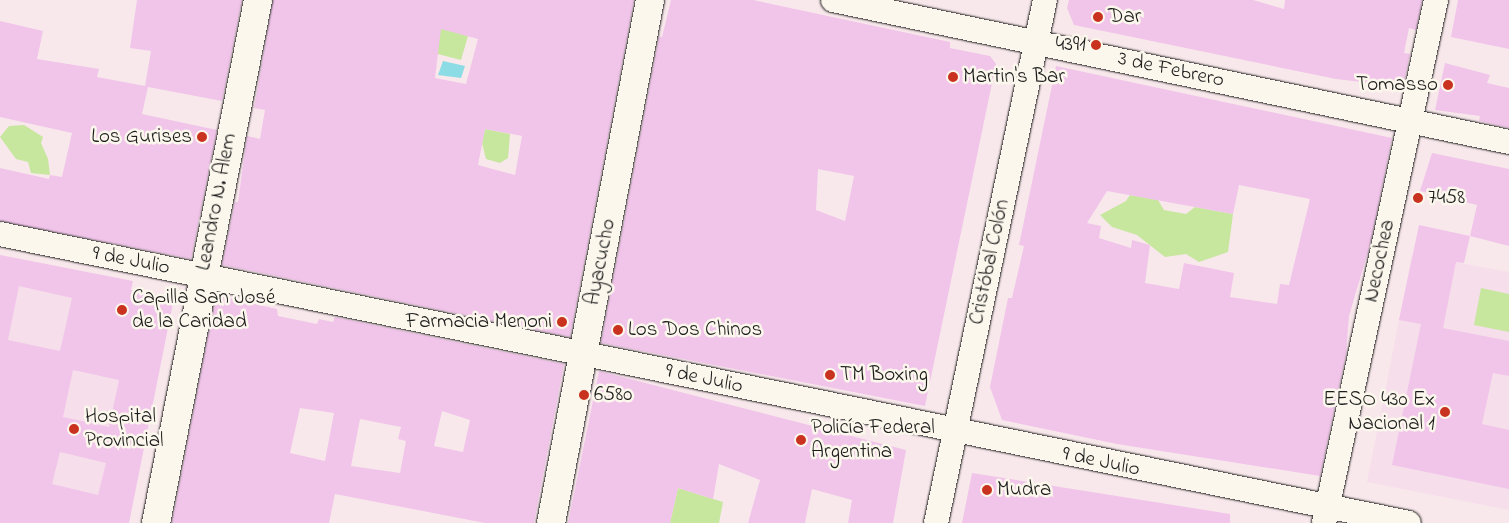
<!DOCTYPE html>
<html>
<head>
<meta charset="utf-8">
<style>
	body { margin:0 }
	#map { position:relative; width:1509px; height:523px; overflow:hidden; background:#f8e8eb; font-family:"Indie Flower",sans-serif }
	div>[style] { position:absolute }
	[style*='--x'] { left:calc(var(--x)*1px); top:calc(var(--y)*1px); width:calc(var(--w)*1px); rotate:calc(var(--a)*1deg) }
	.built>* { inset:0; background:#f6deeb }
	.green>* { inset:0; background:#c7e69e }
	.water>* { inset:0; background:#8bdce5 }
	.building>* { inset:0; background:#f1c5ea }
	.roads { filter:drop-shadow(0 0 1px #1c1c1c) drop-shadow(0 0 1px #1c1c1c) }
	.street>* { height:24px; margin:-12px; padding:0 12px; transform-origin:12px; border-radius:12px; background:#fbf7ec }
	.secondary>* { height:28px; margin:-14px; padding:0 14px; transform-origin:14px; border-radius:14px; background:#fbf7ec }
	.dots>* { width:14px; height:14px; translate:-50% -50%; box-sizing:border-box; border:2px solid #fbf7ec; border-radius:50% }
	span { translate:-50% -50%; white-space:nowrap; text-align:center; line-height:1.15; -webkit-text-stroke:5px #fbf7ec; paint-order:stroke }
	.poi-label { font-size:21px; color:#1c1c1c }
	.left { translate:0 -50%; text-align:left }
	.right { translate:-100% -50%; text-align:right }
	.street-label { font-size:21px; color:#1c1c1c }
</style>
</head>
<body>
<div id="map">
	<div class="built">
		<div style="clip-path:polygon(1412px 254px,1509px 272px,1509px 510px,1367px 482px)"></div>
		<div style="clip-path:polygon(0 255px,81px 271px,70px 323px,120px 333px,129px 523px,0 523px)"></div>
	</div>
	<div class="green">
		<div style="clip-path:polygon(401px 0,468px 36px,461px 60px,364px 35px)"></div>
		<div style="clip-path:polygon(24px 125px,43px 137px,41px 143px,48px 159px,50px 175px,31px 173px,28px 162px,16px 159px,0 137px,9px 126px)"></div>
		<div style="clip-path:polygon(485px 129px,510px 134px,508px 158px,500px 163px,486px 159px,482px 143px)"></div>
		<div style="clip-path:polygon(1130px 195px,1158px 200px,1164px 210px,1186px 214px,1195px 207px,1233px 214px,1228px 252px,1199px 262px,1186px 254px,1165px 257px,1137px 235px,1112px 227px,1100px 215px,1126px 201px)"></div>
		<div style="clip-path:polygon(1481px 288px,1509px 294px,1509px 332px,1474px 325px)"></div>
		<div style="clip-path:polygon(678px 488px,723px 502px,719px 523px,670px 523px)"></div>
	</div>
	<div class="water">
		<div style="clip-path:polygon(443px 61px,465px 66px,461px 78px,438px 75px)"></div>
	</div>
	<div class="building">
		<div style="clip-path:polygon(137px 0,242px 0,222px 101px,148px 87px,142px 114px,217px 130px,191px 259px,0 221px,0 168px,49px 179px,50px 175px,62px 177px,72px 133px,0 117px,0 21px,43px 31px,37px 59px,99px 69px,97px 77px,145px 86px,151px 51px,130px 48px)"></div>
		<div style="clip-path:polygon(evenodd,273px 0,634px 0,570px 337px,222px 265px,235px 202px,238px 202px,247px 136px,260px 139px,265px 110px,254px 108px,273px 0,441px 29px,478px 39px,466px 84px,435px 78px,441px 29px,273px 0,485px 129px,522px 136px,515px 175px,478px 165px,485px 129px)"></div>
		<div style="clip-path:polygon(evenodd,671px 0,753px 0,950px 42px,950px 48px,990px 56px,996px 64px,925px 406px,601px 343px,659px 37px,662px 37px,671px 0,818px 169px,854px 176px,845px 221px,816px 210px,818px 169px)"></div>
		<div style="clip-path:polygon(1069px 0,1253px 0,1284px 9px,1285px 0,1422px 0,1416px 30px,1409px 28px,1404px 53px,1410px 54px,1403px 87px,1336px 79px,1074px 25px,1067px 8px)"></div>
		<div style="clip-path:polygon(1458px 0,1509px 0,1509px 49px,1451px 37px)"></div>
		<div style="clip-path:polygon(1445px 63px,1490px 75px,1487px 83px,1509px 88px,1509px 128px,1479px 121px,1480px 116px,1435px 110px)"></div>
		<div style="clip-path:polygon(evenodd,1056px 66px,1392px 138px,1370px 245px,1349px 316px,1346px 354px,1320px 476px,1117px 444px,1002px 420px,990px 387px,1008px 298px,1012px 298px,1024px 246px,1019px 245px,1056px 66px,1239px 185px,1310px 199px,1289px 285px,1280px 284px,1277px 304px,1230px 297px,1234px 273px,1184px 263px,1179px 289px,1145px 283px,1150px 245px,1132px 240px,1131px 248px,1099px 238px,1101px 226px,1087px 223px,1107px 191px,1233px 214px,1239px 185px)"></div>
		<div style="clip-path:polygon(1432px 153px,1509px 169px,1509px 246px,1470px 236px,1477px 205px,1420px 191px)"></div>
		<div style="clip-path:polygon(1419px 225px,1470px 236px,1464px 263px,1456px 262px,1443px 328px,1509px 341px,1509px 376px,1493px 373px,1482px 424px,1509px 430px,1509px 489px,1392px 465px,1421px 324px,1399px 320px)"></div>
		<div style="clip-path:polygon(evenodd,0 255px,133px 281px,131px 290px,174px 298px,129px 523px,0 523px,0 255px,19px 286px,72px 298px,60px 351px,8px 340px,19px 286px,0 255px,73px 370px,119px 380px,109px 427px,63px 417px,73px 370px,0 255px,60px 452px,106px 463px,98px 495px,52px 484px,60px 452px)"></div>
		<div style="clip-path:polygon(evenodd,216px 295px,277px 309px,278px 316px,317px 324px,319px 319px,333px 322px,335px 317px,564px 364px,534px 523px,485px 523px,335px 494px,329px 523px,172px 523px,216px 295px,300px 408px,334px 413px,325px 461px,290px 453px,300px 408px,216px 295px,442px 411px,470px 420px,463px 452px,434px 446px,442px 411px,216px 295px,360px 419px,401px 427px,398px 439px,406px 441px,400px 473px,351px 466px,360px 419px)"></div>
		<div style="clip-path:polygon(599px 371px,906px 450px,893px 523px,848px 523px,852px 500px,812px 489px,805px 523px,748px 523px,760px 480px,719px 464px,713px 499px,678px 488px,670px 523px,568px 523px)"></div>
		<div style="clip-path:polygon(972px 473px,1230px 514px,1230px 523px,962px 523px)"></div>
	</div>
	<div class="roads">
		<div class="street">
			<div style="--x:833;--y:0;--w:691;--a:11.86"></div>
			<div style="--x:0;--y:234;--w:1438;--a:11.59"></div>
			<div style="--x:936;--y:523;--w:534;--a:-78.23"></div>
			<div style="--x:1324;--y:523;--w:535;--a:-77.91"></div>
		</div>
		<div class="secondary">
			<div style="--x:156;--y:523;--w:533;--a:-78.96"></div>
			<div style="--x:551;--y:523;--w:532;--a:-79.28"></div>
		</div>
	</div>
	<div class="dots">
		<div style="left:1098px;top:17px;background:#c8321e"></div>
		<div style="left:1096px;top:45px;background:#c8321e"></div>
		<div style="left:953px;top:77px;background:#c8321e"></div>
		<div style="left:1448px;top:85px;background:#c8321e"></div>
		<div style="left:202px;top:137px;background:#c8321e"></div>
		<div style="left:1418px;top:198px;background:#c8321e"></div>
		<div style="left:122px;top:310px;background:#c8321e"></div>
		<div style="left:562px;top:322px;background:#c8321e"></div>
		<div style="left:618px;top:330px;background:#c8321e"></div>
		<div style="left:830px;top:375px;background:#c8321e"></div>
		<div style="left:584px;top:395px;background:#c8321e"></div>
		<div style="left:1445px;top:412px;background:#c8321e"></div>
		<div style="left:74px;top:429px;background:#c8321e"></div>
		<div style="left:801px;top:440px;background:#c8321e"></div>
		<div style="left:987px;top:490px;background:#c8321e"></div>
	</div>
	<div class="poi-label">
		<span class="left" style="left:1108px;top:17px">Dar</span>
		<span class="right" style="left:1086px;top:45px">4391</span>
		<span class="left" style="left:963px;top:77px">Martin's Bar</span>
		<span class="right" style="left:1438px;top:85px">Tomasso</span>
		<span class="right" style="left:192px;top:137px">Los Gurises</span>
		<span class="left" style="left:1428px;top:198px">7458</span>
		<span class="left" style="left:132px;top:310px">Capilla San José<br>de la Caridad</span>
		<span class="right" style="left:552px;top:322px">Farmacia Menoni</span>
		<span class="left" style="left:628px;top:330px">Los Dos Chinos</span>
		<span class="left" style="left:840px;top:375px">TM Boxing</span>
		<span class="left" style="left:594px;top:395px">6580</span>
		<span class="right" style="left:1435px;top:412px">EESO 430 Ex<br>Nacional 1</span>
		<span class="left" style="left:85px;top:429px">Hospital<br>Provincial</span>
		<span class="left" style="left:811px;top:440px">Policía Federal<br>Argentina</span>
		<span class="left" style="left:997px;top:490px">Mudra</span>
	</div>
	<div class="street-label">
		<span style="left:1171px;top:70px;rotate:12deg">3 de Febrero</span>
		<span style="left:217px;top:202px;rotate:-79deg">Leandro N. Alem</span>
		<span style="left:131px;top:261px;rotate:11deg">9 de Julio</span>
		<span style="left:1380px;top:261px;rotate:-78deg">Necochea</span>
		<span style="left:601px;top:262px;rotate:-79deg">Ayacucho</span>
		<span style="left:990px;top:262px;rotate:-78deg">Cristóbal Colón</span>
		<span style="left:704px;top:379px;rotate:12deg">9 de Julio</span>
		<span style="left:1101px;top:462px;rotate:12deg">9 de Julio</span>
	</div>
</div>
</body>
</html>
